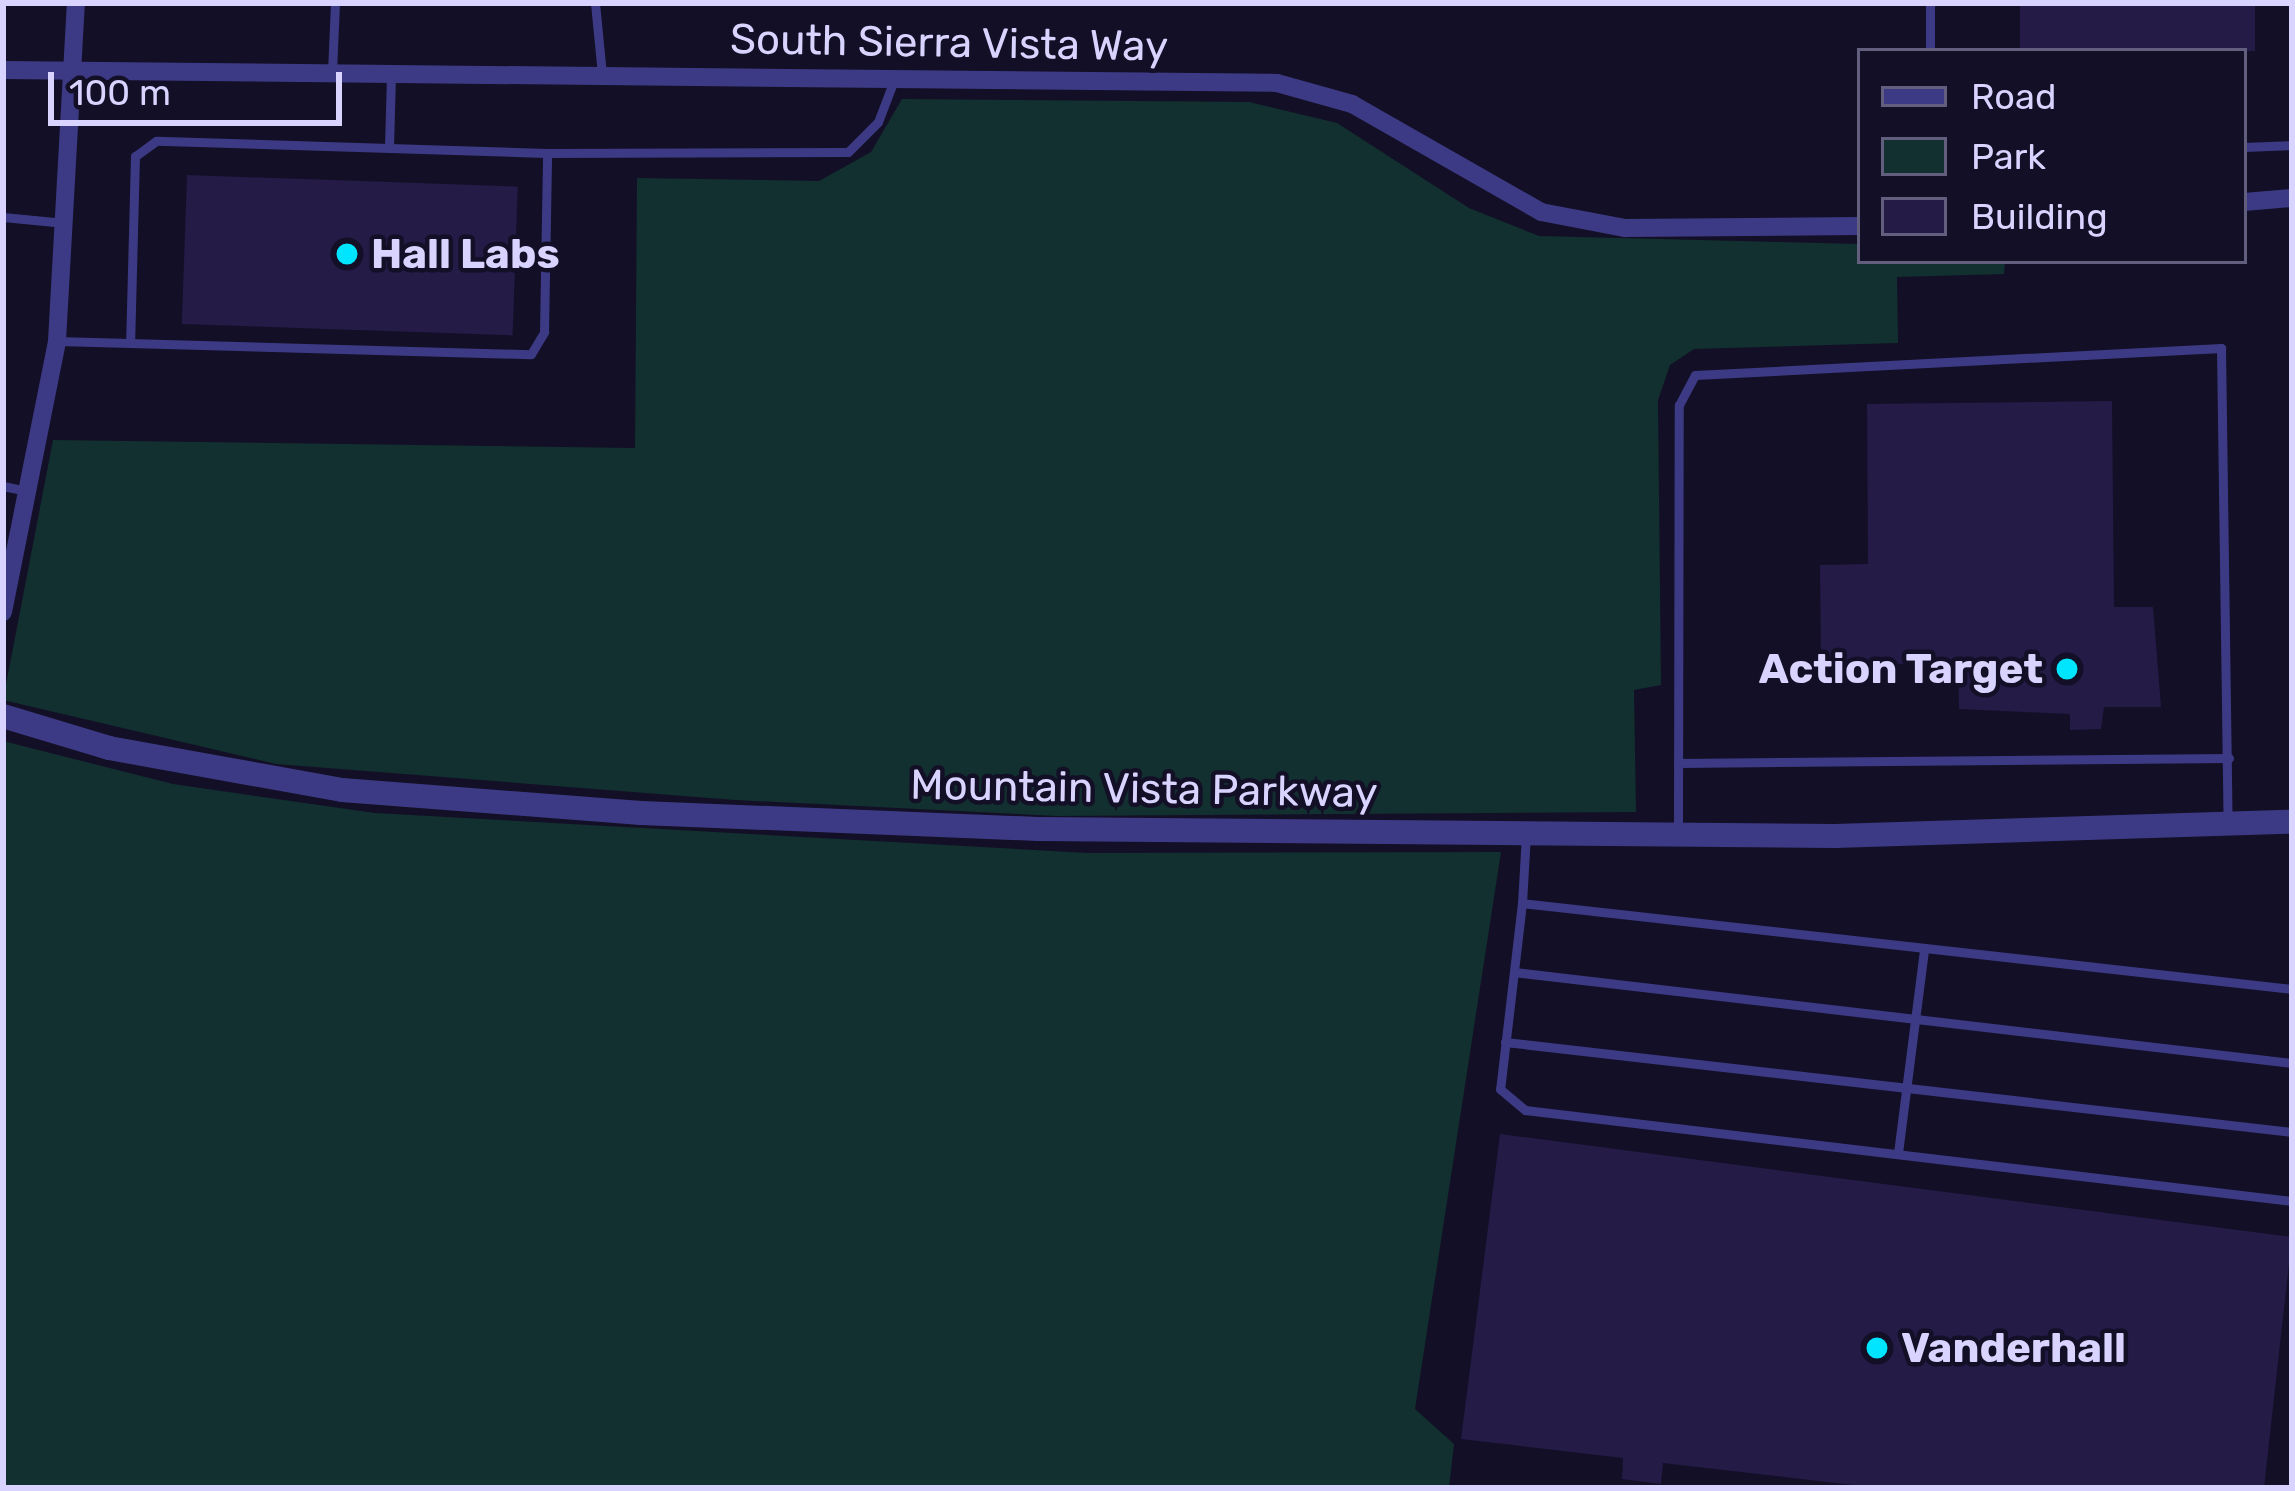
<!DOCTYPE html>
<html>
<head>
<meta charset="utf-8">
<style>
	body { margin:0 }
	#map { position:relative; width:2295px; height:1491px; overflow:hidden; background:#130f26; font-family:Rubik,sans-serif }
	div>[style] { position:absolute }
	[style*='--x'] { left:calc(var(--x)*1px); top:calc(var(--y)*1px); width:calc(var(--w)*1px); rotate:calc(var(--a)*1deg) }
	.green>* { inset:0; background:#12302f }
	.building>* { inset:0; background:#241b47; transform-origin:0 0 }
	.service>* { height:9px; margin:-4.5px; padding:0 4.5px; transform-origin:4.5px; border-radius:4.5px; background:#3d3a85 }
	.minor>* { height:18px; margin:-9px; padding:0 9px; transform-origin:9px; border-radius:9px; background:#3d3a85 }
	.tertiary>* { height:24px; margin:-12px; padding:0 12px; transform-origin:12px; border-radius:12px; background:#3d3a85 }
	.dots>* { width:33px; height:33px; translate:-50% -50%; box-sizing:border-box; border:6px solid #130f26; border-radius:50% }
	span { translate:-50% -50%; white-space:nowrap; text-align:center; line-height:1.15; -webkit-text-stroke:9px #130f26; paint-order:stroke }
	.street-label { font-size:42px; color:#d9d4ff }
	.poi-label { font-size:42px; color:#d9d4ff; font-weight:700 }
	.left { translate:0 -50%; text-align:left }
	.right { translate:-100% -50%; text-align:right }
	.frame { position:absolute; inset:0; border:6px solid #d9d4ff; pointer-events:none }
	.legend { position:absolute; left:1857px; top:48px; width:390px; height:216px; box-sizing:border-box; background:#130f26; border:3px solid #625e7d; margin:0; padding:15px 21px; list-style:none; font-size:36px; color:#d9d4ff }
	.legend li { display:flex; align-items:center; gap:24px; height:60px }
	.legend b { width:60px; border:3px solid #625e7d }
	.scale { position:absolute; left:48px; top:72px; width:294px; height:54px; box-sizing:border-box; border:6px solid #d9d4ff; border-top:0; padding-left:15px; font-size:36px; line-height:42px; white-space:nowrap; color:#d9d4ff; -webkit-text-stroke:9px #130f26; paint-order:stroke }
</style>
</head>
<body>
<div id="map">
	<div class="green">
		<div style="clip-path:polygon(902px 99px,1249px 102px,1337px 123px,1469px 208px,1539px 236px,1860px 244px,1860px 261px,2005px 261px,2004px 274px,1897px 277px,1898px 343px,1694px 349px,1670px 365px,1658px 400px,1661px 685px,1634px 690px,1636px 812px,1057px 816px,735px 800px,276px 764px,3px 700px,53px 440px,635px 448px,637px 178px,819px 181px,871px 152px)"></div>
		<div style="clip-path:polygon(3px 741px,173px 784px,375px 813px,1088px 853px,1501px 852px,1415px 1409px,1454px 1444px,1449px 1488px,3px 1488px)"></div>
	</div>
	<div class="building">
		<div style="left:2020px;top:3px;width:235px;height:48px"></div>
		<div style="left:187px;top:175px;width:331px;height:149px;rotate:2deg"></div>
		<div style="clip-path:polygon(2112px 401px,2114px 607px,2153px 607px,2161px 707px,2104px 707px,2101px 729px,2070px 730px,2070px 714px,1959px 709px,1958px 663px,1821px 665px,1820px 565px,1868px 564px,1867px 404px)"></div>
		<div style="clip-path:polygon(1500px 1134px,2292px 1237px,2264px 1488px,1878px 1488px,1663px 1463px,1661px 1484px,1622px 1479px,1623px 1458px,1461px 1439px)"></div>
	</div>
	<div class="service">
		<div style="--x:595;--y:3;--w:72;--a:84.4"></div>
		<div style="--x:1930;--y:51;--w:48;--a:-90"></div>
		<div style="--x:332;--y:72;--w:69;--a:-87.5"></div>
		<div style="--x:389;--y:147;--w:73;--a:-88.4"></div>
		<div style="--x:2244;--y:147;--w:48;--a:-2.4"></div>
		<div style="--x:547;--y:153;--w:301;--a:-0.2"></div>
		<div style="--x:848;--y:152;--w:42;--a:-45"></div>
		<div style="--x:878;--y:122;--w:45;--a:-69.1"></div>
		<div style="--x:3;--y:217;--w:62;--a:5.5"></div>
		<div style="--x:57;--y:341;--w:474;--a:1.6"></div>
		<div style="--x:531;--y:354;--w:26;--a:-59"></div>
		<div style="--x:544;--y:332;--w:179;--a:-89"></div>
		<div style="--x:547;--y:153;--w:391;--a:-178.2"></div>
		<div style="--x:156;--y:141;--w:26;--a:144"></div>
		<div style="--x:135;--y:156;--w:187;--a:91.5"></div>
		<div style="--x:3;--y:486;--w:25;--a:12"></div>
		<div style="--x:1678;--y:763;--w:551;--a:-0.52"></div>
		<div style="--x:1678;--y:830;--w:425;--a:-89.9"></div>
		<div style="--x:1679;--y:405;--w:34;--a:-62"></div>
		<div style="--x:1695;--y:375;--w:527;--a:-2.94"></div>
		<div style="--x:2221;--y:348;--w:473;--a:89.2"></div>
		<div style="--x:1526;--y:834;--w:69;--a:93.3"></div>
		<div style="--x:1522;--y:903;--w:775;--a:6.37"></div>
		<div style="--x:1522;--y:903;--w:187;--a:96.7"></div>
		<div style="--x:1500;--y:1089;--w:33;--a:40"></div>
		<div style="--x:1525;--y:1110;--w:772;--a:6.77"></div>
		<div style="--x:1514;--y:972;--w:783;--a:6.67"></div>
		<div style="--x:1505;--y:1042;--w:792;--a:6.52"></div>
		<div style="--x:1898;--y:1153;--w:206;--a:-82.7"></div>
	</div>
	<div class="minor">
		<div style="--x:3;--y:70;--w:1274;--a:0.58"></div>
		<div style="--x:1277;--y:83;--w:78;--a:15.6"></div>
		<div style="--x:1352;--y:104;--w:218;--a:29.7"></div>
		<div style="--x:1541;--y:212;--w:86;--a:10.8"></div>
		<div style="--x:1625;--y:228;--w:235;--a:-0.5"></div>
		<div style="--x:2244;--y:202;--w:48;--a:-4.8"></div>
		<div style="--x:3;--y:612;--w:276;--a:-78.7"></div>
		<div style="--x:57;--y:341;--w:339;--a:-86.8"></div>
	</div>
	<div class="tertiary">
		<div style="--x:3;--y:716;--w:111;--a:16.8"></div>
		<div style="--x:109;--y:748;--w:237;--a:10.2"></div>
		<div style="--x:342;--y:790;--w:300;--a:4.4"></div>
		<div style="--x:641;--y:813;--w:397;--a:2.3"></div>
		<div style="--x:1038;--y:829;--w:797;--a:0.5"></div>
		<div style="--x:1835;--y:836;--w:457;--a:-1.8"></div>
	</div>
	<div class="dots">
		<div style="left:347px;top:254px;background:#00e5ff"></div>
		<div style="left:2067px;top:669px;background:#00e5ff"></div>
		<div style="left:1877px;top:1348px;background:#00e5ff"></div>
	</div>
	<div class="street-label">
		<span style="left:949px;top:43px;rotate:1deg">South Sierra Vista Way</span>
		<span style="left:1144px;top:789px;rotate:1deg">Mountain Vista Parkway</span>
	</div>
	<div class="poi-label">
		<span class="left" style="left:371px;top:254px">Hall Labs</span>
		<span class="right" style="left:2043px;top:669px">Action Target</span>
		<span class="left" style="left:1901px;top:1348px">Vanderhall</span>
	</div>
	<div class="frame"></div>
	<ul class="legend">
	<li><b style="height:15px;background:#3d3a85"></b>Road</li>
	<li><b style="height:33px;background:#12302f"></b>Park</li>
	<li><b style="height:33px;background:#241b47"></b>Building</li>
	</ul>
	<div class="scale">100 m</div>
</div>
</body>
</html>
